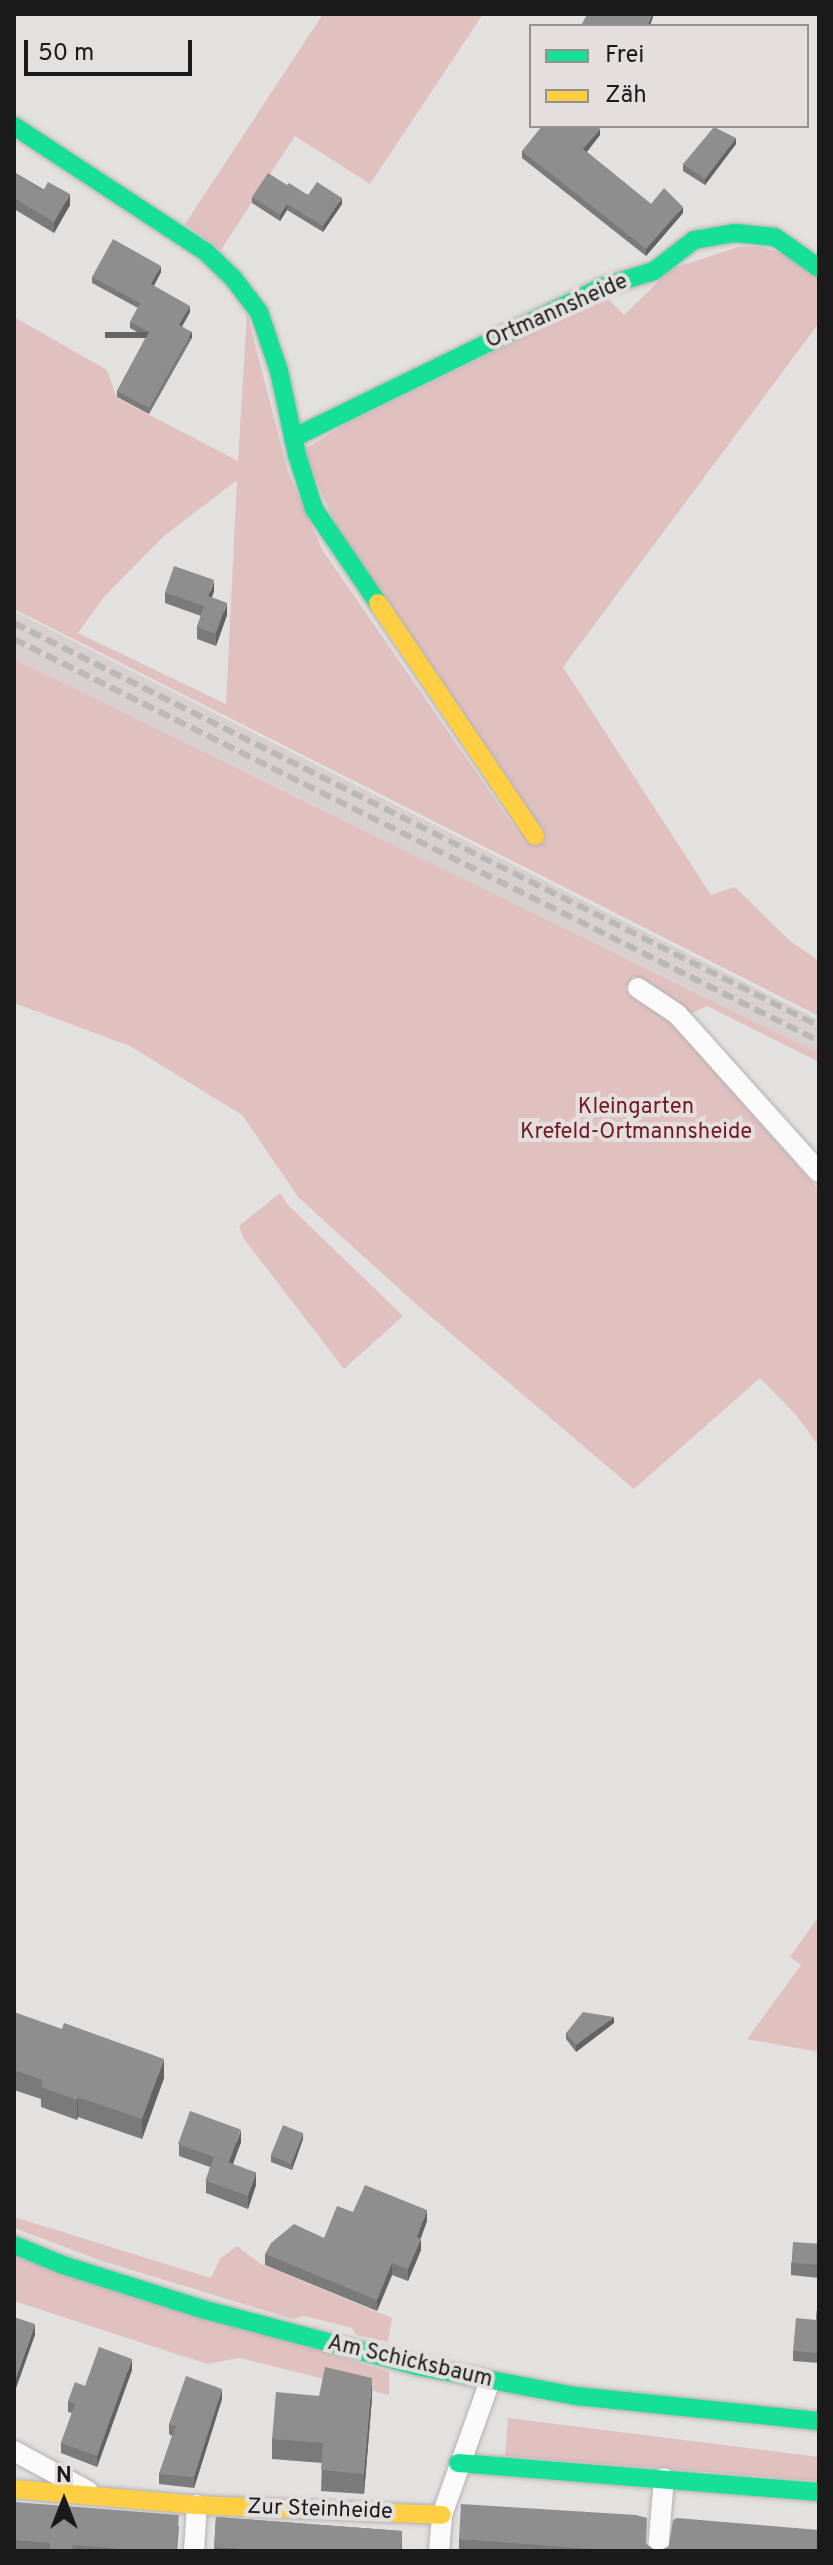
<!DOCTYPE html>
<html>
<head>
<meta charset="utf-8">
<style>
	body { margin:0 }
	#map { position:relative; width:833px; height:2565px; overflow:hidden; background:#e3e0e0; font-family:Overpass,sans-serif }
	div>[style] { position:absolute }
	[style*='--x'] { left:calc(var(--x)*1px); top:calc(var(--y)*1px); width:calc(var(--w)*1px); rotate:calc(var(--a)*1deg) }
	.built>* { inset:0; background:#d8d0cf }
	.green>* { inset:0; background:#e1c1c0 }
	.roads { filter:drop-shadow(0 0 2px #b4b1b1) drop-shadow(0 0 2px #b4b1b1) }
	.street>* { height:20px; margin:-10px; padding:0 10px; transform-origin:10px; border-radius:10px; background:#fbfafa }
	.fast>* { height:18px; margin:-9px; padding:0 9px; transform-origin:9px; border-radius:9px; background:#16e098 }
	.slow>* { height:18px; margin:-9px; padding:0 9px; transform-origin:9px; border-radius:9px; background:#ffcf43 }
	.rail>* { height:6px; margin-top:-3px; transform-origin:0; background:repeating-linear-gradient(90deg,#b8b8b8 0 12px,transparent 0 18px) }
	.wall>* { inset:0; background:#7b7a7a }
	.shaded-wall>* { inset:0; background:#646363; transform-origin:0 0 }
	.building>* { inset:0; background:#8f8e8e; transform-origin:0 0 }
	span { translate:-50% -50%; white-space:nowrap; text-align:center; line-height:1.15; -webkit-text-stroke:8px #e4dfdf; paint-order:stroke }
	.street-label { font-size:22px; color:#1b1a1a }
	.park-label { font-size:22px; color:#731721 }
	.frame { position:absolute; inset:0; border:16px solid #1b1a1a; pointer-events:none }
	.legend { position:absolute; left:529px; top:24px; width:280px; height:104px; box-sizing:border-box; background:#e4dfdf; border:2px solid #949090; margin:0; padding:10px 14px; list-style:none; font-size:24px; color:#1b1a1a }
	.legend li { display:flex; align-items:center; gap:16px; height:40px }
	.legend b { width:40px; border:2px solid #949090 }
	.north { position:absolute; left:24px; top:2461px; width:80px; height:80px; -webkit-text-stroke:6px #e4dfdf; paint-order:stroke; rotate:0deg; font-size:22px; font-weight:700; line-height:32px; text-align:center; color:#1b1a1a }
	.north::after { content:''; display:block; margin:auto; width:28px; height:36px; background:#1b1a1a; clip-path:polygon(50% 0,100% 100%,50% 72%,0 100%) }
	.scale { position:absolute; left:24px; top:40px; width:168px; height:36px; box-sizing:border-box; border:4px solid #1b1a1a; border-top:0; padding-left:10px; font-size:24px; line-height:28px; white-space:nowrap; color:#1b1a1a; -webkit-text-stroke:6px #e4dfdf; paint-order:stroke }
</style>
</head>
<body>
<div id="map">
	<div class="built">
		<div style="clip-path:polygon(14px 611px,819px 1020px,819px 1053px,14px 659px)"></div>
	</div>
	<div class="green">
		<div style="clip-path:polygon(323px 14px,483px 14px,370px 184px,295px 136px,221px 250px,185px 224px)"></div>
		<div style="clip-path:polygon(evenodd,738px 247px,760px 247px,790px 256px,819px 276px,819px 323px,563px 667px,711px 895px,735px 887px,789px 940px,819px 961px,819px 1016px,14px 609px,14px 317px,107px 370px,117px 398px,238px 461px,247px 313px,288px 472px,323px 551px,526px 844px,337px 528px,303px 450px,348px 423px,606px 297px,624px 315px,671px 269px,738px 247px,237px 480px,226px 704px,78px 633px,103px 598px,164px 536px,237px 480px)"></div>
		<div style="clip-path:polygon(14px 659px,819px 1053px,819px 1062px,707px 1006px,688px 1015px,633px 976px,625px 990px,661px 1012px,685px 1037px,819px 1190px,819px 1447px,797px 1416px,760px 1378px,634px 1489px,416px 1304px,299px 1198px,242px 1115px,130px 1046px,14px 1003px)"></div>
		<div style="clip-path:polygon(280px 1193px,287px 1204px,403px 1316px,344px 1369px,244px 1239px,239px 1226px)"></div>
		<div style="clip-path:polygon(819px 1916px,819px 2052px,747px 2039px,801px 1965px,790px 1957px)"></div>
		<div style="clip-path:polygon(14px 2217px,211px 2278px,220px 2259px,237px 2246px,259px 2263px,392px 2318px,388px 2342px,356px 2335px,352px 2328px,304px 2316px,293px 2319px,102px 2261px,14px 2228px)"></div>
		<div style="clip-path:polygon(14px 2256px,389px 2372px,389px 2395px,240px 2358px,207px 2364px,14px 2301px)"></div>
		<div style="clip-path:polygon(508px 2418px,819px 2457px,819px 2481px,505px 2456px)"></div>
	</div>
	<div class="roads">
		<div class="street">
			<div style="--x:638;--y:988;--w:47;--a:33.7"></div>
			<div style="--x:677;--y:1014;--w:212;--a:48.1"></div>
			<div style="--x:14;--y:2451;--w:84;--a:28.4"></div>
			<div style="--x:194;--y:2551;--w:46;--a:-86.3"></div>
			<div style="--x:439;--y:2551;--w:36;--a:-85"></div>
			<div style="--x:442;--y:2515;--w:142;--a:-70.3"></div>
			<div style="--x:658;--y:2551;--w:73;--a:-85.3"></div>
		</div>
		<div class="fast">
			<div style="--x:14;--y:126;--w:230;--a:33.3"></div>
			<div style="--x:206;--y:252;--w:37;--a:44"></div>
			<div style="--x:233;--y:278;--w:43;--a:52.6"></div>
			<div style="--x:259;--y:312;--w:62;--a:71.3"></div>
			<div style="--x:279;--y:371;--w:86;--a:77.9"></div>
			<div style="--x:297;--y:455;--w:57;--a:72.5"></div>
			<div style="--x:314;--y:509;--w:114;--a:55.8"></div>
			<div style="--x:293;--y:438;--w:344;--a:-26"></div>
			<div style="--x:602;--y:287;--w:54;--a:-17.1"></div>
			<div style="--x:654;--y:271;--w:51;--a:-37.8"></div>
			<div style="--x:694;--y:240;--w:42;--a:-9.7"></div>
			<div style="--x:735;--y:233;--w:40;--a:5.7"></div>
			<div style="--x:775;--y:237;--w:54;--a:35.2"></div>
			<div style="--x:14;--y:2245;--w:53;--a:22.2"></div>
			<div style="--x:63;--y:2265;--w:146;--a:17.6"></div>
			<div style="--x:202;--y:2309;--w:222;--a:14.8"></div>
			<div style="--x:417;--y:2366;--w:162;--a:10.7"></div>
			<div style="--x:576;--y:2396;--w:244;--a:5.9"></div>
			<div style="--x:458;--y:2463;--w:362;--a:4.6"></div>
		</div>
		<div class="slow">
			<div style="--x:378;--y:603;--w:281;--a:56"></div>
			<div style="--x:14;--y:2489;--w:184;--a:5"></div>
			<div style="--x:197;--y:2505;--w:245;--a:2.3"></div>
		</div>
	</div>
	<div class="rail">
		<div style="--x:14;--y:623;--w:900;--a:26.59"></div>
		<div style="--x:14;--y:639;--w:900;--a:26.54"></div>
	</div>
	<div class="wall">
		<div style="clip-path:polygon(600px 135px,587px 152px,651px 204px,683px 213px,646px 256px,522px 158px,522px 151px)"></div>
		<div style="clip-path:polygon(736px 144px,705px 185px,683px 171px,683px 164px)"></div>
		<div style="clip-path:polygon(14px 172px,70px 205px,54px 233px,14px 209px)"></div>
		<div style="clip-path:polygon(287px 185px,308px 195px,342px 204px,323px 232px,287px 210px,280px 221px,252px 203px,252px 197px)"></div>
		<div style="clip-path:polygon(161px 272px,154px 286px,190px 312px,182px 327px,192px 338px,149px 414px,117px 397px,117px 391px,146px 337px,130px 328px,130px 322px,138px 308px,92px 283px,92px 277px)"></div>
		<div style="clip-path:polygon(214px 591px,212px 597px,227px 615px,216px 646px,197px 639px,197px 627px,201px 616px,165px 603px,165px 592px)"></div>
		<div style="clip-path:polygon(14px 2012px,164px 2078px,142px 2139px,78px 2117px,77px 2120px,41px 2107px,41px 2099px,14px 2090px)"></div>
		<div style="clip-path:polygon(614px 2023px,576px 2052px,566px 2039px,566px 2033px)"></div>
		<div style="clip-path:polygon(303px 2139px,292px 2170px,271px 2162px,271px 2156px)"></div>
		<div style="clip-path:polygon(241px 2142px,233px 2164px,256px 2185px,248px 2209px,206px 2193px,206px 2181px,210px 2167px,179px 2156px,179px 2144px)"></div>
		<div style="clip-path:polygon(353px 2212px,427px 2221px,420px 2239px,421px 2250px,408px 2281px,392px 2275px,377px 2311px,265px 2265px,265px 2254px,324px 2238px)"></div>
		<div style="clip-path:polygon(819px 2244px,819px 2278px,791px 2275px,791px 2263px)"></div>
		<div style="clip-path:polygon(819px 2287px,819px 2363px,793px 2361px,793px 2351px,816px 2320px)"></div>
		<div style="clip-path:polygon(132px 2370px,97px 2467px,61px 2453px,61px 2443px,72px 2413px,68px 2412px,68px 2401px,85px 2386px)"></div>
		<div style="clip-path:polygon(372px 2398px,364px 2494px,321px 2491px,322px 2463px,272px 2459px,272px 2439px)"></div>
		<div style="clip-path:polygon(222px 2399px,194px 2488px,159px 2484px,159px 2474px,172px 2436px,169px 2434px,169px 2424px)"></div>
		<div style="clip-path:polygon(14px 2502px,179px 2526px,177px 2551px,14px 2551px)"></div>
		<div style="clip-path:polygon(216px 2517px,402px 2531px,402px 2551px,214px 2551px)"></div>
		<div style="clip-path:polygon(459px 2539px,646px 2544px,656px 2551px,459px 2551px)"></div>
	</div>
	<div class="shaded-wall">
		<div style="clip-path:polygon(652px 14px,654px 14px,650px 26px,647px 26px)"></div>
		<div style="clip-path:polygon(600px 129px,600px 135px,583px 156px,583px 149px)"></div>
		<div style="clip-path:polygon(736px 138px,736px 144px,705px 185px,705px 179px)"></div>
		<div style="clip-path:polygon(70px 194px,70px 205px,54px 233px,54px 222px)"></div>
		<div style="clip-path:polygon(342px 198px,342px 204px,323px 232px,323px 226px)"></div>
		<div style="clip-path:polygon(287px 204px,287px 210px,280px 221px,280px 215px)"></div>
		<div style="clip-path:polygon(683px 207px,683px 213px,646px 256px,646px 249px)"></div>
		<div style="clip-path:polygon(161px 266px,161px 272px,151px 290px,151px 284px)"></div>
		<div style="clip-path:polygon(190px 306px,190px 312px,179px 331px,179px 325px)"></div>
		<div style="left:192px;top:332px;width:6px;height:87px;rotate:90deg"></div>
		<div style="clip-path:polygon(214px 580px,214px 591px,205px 617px,205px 607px)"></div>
		<div style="clip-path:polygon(227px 603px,227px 615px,216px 646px,216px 633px)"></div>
		<div style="clip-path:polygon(614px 2017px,614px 2023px,576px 2052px,576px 2045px)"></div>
		<div style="clip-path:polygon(164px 2059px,164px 2078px,142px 2139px,142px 2119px)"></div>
		<div style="clip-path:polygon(78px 2097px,78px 2117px,77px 2120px,77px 2100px)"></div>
		<div style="clip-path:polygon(241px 2130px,241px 2142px,229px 2174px,229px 2162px)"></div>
		<div style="clip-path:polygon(303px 2133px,303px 2139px,292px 2170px,292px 2163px)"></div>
		<div style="clip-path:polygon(256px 2172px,256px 2185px,248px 2209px,248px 2196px)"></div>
		<div style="clip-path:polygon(427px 2210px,427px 2221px,417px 2249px,417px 2237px)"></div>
		<div style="clip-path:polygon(421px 2239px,421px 2250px,408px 2281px,408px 2269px)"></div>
		<div style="clip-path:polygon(392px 2263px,392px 2275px,377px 2311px,377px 2300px)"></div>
		<div style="clip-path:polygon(35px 2324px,35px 2335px,14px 2394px,14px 2383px)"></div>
		<div style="clip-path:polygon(132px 2359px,132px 2370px,97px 2467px,97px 2456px)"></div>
		<div style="clip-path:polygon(372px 2378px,372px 2398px,364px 2494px,364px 2474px)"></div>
		<div style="clip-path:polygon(222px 2389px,222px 2399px,194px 2488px,194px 2477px)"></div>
	</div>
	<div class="building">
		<div style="clip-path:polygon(587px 14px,652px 14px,647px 26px,581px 26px)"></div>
		<div style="clip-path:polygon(542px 126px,598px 126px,600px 129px,583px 149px,651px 204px,664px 188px,683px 207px,646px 249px,522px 151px)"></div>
		<div style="clip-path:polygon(714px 127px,736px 138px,705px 179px,683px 164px)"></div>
		<div style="clip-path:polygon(14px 172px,43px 191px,48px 182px,70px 194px,54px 222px,14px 198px)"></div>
		<div style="clip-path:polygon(268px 173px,287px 185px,289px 183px,308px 195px,317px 182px,342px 198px,323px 226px,287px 204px,280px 215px,252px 197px)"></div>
		<div style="clip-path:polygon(113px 239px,161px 266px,151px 284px,190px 306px,179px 325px,192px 332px,149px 408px,117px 391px,149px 332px,130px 322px,140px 303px,92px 277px)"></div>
		<div style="left:174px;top:566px;width:42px;height:28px;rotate:19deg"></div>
		<div style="left:208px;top:596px;width:20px;height:33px;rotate:20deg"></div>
		<div style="clip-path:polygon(14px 2012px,62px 2029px,64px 2023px,164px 2059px,142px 2119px,78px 2097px,77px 2100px,41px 2087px,43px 2080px,14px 2070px)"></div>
		<div style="clip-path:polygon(583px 2012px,614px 2017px,576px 2045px,566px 2033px)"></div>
		<div style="left:190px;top:2111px;width:54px;height:35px;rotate:20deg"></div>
		<div style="left:283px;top:2125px;width:22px;height:33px;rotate:22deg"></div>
		<div style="left:214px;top:2157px;width:45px;height:25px;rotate:20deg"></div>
		<div style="clip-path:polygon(365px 2185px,427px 2210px,417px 2237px,421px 2239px,408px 2269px,392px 2263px,377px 2300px,265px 2254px,271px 2243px,294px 2224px,324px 2238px,337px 2206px,353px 2212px)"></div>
		<div style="left:793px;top:2242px;width:26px;height:21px;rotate:4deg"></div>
		<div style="clip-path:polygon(819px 2287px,819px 2353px,793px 2351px,796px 2318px,816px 2320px)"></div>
		<div style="clip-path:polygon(14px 2317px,35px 2324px,14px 2383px)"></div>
		<div style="clip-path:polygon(99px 2347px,132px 2359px,97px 2456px,61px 2443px,75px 2404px,68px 2401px,75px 2382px,85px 2386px)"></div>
		<div style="clip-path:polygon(325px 2367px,372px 2378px,364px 2474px,321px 2470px,323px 2443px,272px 2439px,276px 2392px,319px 2396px)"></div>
		<div style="clip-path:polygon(186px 2376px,222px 2389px,194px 2477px,159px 2474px,176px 2426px,169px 2424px)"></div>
		<div style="clip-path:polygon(14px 2502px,179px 2515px,176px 2551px,136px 2550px,136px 2551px,112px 2551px,113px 2548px,73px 2545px,72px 2551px,50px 2551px,50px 2543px,14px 2540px)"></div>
		<div style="clip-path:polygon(461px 2504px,636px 2515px,647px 2518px,646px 2544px,656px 2551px,615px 2551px,459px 2539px)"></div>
		<div style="clip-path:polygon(216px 2517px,402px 2531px,401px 2551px,263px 2551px,214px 2547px)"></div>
		<div style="clip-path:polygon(677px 2518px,819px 2530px,819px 2551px,659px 2551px,669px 2546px,673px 2520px)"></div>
	</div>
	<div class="street-label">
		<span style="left:557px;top:312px;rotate:-24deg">Ortmannsheide</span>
		<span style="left:410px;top:2362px;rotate:13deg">Am Schicksbaum</span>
		<span style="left:320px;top:2510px;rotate:2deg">Zur Steinheide</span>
	</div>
	<div class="park-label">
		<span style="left:636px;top:1120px">Kleingarten<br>Krefeld-Ortmannsheide</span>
	</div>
	<div class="frame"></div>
	<ul class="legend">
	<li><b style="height:10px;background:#16e098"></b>Frei</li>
	<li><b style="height:10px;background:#ffcf43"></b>Zäh</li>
	</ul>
	<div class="north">N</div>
	<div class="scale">50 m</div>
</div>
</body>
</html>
